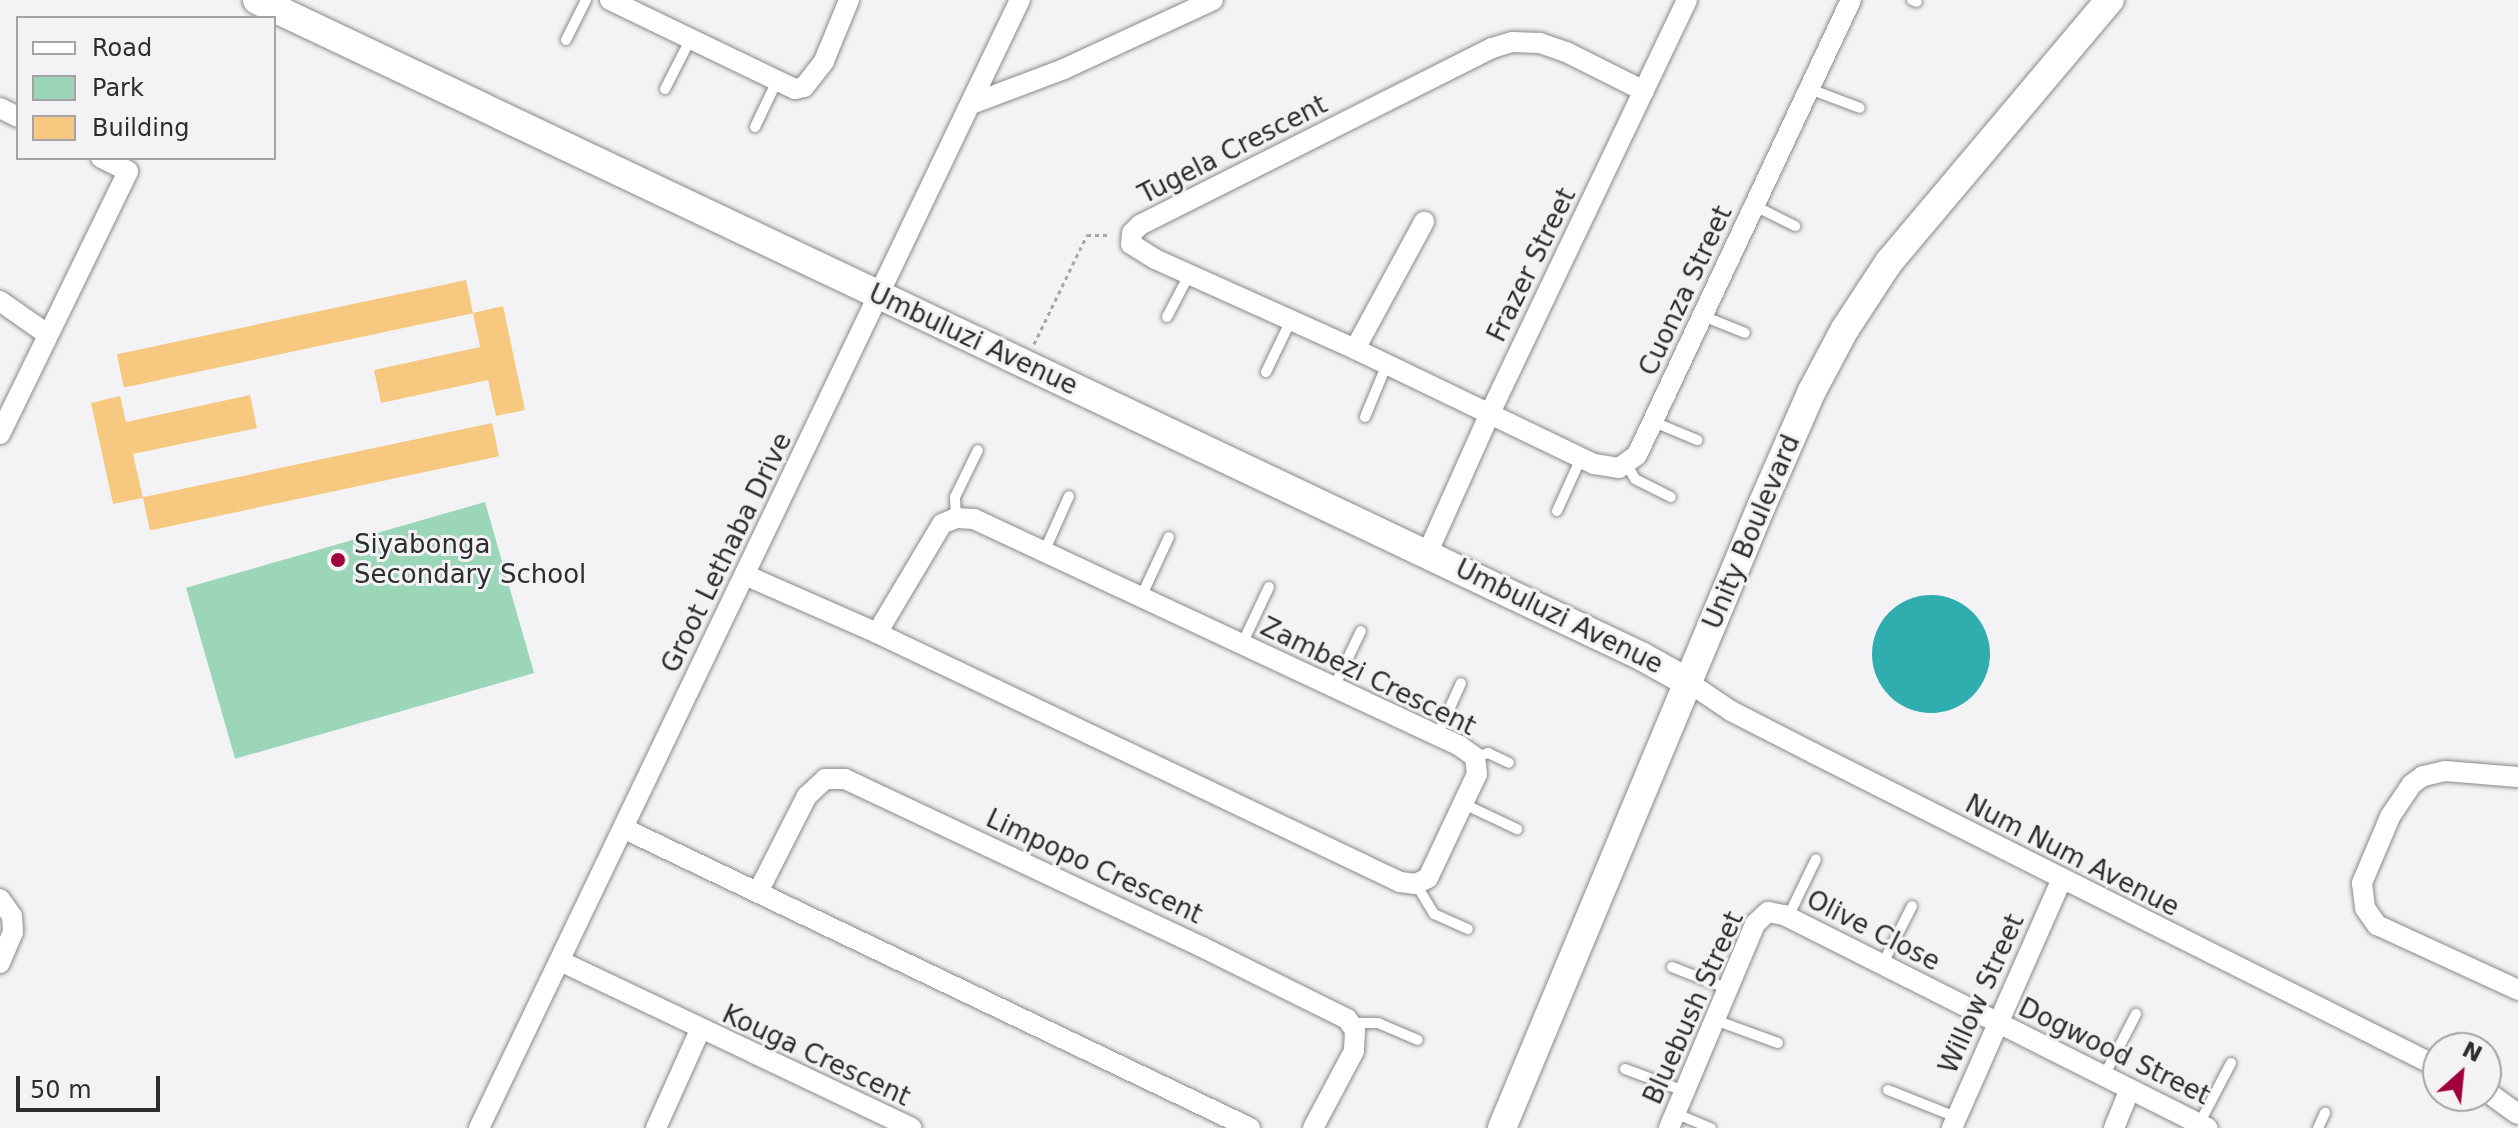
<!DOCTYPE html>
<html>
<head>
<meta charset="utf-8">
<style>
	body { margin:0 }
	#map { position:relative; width:2518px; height:1128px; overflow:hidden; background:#f3f3f6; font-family:"DejaVu Sans",sans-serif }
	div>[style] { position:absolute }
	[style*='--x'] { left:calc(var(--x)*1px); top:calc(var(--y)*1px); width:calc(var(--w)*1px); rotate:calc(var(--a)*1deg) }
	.green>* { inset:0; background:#9cd6b8; transform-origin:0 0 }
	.water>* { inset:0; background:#30adae }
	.round { border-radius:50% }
	.building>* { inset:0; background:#f7c980; transform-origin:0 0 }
	.path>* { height:3px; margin-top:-1.5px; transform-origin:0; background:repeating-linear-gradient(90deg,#a6a6a8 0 4px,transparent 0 8px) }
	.roads { filter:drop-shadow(0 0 2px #88898b) drop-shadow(0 0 2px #88898b) }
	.lane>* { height:10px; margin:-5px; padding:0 5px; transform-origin:5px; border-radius:5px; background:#fff }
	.street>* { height:20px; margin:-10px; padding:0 10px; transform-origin:10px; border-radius:10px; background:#fff }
	.secondary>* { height:28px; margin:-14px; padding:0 14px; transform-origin:14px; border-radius:14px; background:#fff }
	.dots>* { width:22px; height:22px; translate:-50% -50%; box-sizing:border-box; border:4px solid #f3f3f6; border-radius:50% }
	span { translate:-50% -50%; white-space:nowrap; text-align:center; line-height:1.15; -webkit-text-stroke:6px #f3f3f6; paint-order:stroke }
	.street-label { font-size:26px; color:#2d2d2e }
	.poi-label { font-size:26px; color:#2d2d2e }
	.left { translate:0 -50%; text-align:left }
	.legend { position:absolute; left:16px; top:16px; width:260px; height:144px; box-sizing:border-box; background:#f3f3f6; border:2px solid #a4a4a6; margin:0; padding:10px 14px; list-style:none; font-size:24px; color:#2d2d2e }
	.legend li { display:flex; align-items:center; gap:16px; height:40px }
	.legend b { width:40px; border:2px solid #a4a4a6 }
	.north { position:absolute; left:2422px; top:1032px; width:80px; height:80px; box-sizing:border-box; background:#f3f3f6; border:2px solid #a4a4a6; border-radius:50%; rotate:27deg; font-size:22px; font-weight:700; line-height:32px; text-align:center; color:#2d2d2e }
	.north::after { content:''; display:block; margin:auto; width:28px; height:36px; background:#a1013a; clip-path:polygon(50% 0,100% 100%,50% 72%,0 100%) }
	.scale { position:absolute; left:16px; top:1076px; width:144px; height:36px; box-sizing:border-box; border:4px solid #2d2d2e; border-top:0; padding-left:10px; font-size:24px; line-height:28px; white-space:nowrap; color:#2d2d2e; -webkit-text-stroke:6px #f3f3f6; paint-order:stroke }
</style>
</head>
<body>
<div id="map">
	<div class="green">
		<div style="left:485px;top:502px;width:178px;height:311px;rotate:74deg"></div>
	</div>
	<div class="water">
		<div class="round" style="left:1872px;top:595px;width:118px;height:118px"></div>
	</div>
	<div class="building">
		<div style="left:466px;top:280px;width:34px;height:357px;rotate:78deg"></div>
		<div style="clip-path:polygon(503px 306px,525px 410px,496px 416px,488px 380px,381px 403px,374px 370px,480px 347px,473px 313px)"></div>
		<div style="clip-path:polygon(250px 395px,257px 428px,133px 454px,143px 498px,113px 504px,91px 403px,120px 396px,126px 422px)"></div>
		<div style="left:492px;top:423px;width:34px;height:357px;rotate:78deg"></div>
	</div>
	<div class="path">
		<div style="--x:1034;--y:344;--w:121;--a:-64.1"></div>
		<div style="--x:1087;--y:235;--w:24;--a:0"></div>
	</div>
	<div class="roads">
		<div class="lane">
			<div style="--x:1912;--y:0;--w:5;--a:22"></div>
			<div style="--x:566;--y:40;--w:45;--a:-63.4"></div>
			<div style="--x:665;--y:89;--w:55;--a:-63"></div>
			<div style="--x:1810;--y:89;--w:53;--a:20.8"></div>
			<div style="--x:755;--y:127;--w:49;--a:-64.5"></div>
			<div style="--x:1755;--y:206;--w:45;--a:26.6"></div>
			<div style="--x:1703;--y:316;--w:45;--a:22"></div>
			<div style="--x:1167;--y:317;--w:47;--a:-62.4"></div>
			<div style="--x:1266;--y:372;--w:58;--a:-64.3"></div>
			<div style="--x:1365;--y:417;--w:57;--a:-67.5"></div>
			<div style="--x:1654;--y:422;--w:47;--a:22.7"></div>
			<div style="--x:1627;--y:465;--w:16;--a:60"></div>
			<div style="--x:1635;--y:479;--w:40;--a:26.6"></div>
			<div style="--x:1557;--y:511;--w:58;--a:-65.6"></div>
			<div style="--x:956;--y:518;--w:21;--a:-93"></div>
			<div style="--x:955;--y:497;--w:52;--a:-63.9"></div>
			<div style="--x:1044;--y:552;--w:61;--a:-65.9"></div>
			<div style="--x:1141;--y:597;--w:66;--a:-65"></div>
			<div style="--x:1242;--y:644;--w:63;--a:-64.7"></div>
			<div style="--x:1334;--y:687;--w:62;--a:-64.3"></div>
			<div style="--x:1437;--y:736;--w:58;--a:-65.6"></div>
			<div style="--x:1475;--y:757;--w:14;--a:-17"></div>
			<div style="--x:1488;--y:753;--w:23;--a:25"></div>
			<div style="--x:1464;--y:804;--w:59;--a:25.3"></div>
			<div style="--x:1416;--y:884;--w:35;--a:59"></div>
			<div style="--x:1434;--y:914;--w:37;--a:24"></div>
			<div style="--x:1788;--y:917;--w:64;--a:-64.2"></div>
			<div style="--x:1882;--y:965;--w:66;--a:-63"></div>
			<div style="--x:1672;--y:967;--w:60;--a:21.4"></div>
			<div style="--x:1715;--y:1020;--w:67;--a:20.1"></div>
			<div style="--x:1352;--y:1023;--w:26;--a:0"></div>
			<div style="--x:1378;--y:1023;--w:43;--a:23"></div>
			<div style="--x:1625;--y:1069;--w:63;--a:20.4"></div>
			<div style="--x:2104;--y:1076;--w:70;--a:-62.7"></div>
			<div style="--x:1888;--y:1090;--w:73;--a:21.7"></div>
			<div style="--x:1675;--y:1113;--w:39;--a:23"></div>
			<div style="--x:2199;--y:1124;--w:69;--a:-62.3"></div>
			<div style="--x:2318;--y:1128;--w:17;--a:-65"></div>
		</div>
		<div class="street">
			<div style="--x:610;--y:0;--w:205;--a:25.7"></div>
			<div style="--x:795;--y:89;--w:9;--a:-13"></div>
			<div style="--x:804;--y:87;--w:33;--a:-52"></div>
			<div style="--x:824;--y:61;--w:66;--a:-67.7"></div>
			<div style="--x:1644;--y:91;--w:87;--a:-153.4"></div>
			<div style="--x:1566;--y:52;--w:28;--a:-161"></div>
			<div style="--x:1540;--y:43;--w:28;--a:-178"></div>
			<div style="--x:1512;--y:42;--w:21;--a:163"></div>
			<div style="--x:1492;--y:48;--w:394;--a:153.3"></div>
			<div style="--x:1140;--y:225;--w:11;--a:135"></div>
			<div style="--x:1132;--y:233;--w:11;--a:95"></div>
			<div style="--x:1131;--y:244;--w:28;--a:32"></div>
			<div style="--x:1155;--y:259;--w:219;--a:24.2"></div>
			<div style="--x:1355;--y:349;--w:265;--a:25.7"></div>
			<div style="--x:1594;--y:464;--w:25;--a:9"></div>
			<div style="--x:1619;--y:468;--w:22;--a:-36"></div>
			<div style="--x:1637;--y:455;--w:503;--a:-64.81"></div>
			<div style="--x:971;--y:104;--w:99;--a:-20.6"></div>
			<div style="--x:1064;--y:69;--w:164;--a:-24.8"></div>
			<div style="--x:0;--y:108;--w:20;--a:27"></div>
			<div style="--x:0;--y:301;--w:57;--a:35.1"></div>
			<div style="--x:1355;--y:349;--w:145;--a:-61.5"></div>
			<div style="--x:0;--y:434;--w:292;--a:-64"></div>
			<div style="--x:128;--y:171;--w:30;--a:-154"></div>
			<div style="--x:1427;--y:554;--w:154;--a:-65.9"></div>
			<div style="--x:1490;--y:413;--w:458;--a:-64.5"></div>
			<div style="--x:745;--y:575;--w:144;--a:23.7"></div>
			<div style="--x:877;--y:633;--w:579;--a:25.46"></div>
			<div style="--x:1400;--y:882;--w:16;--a:7"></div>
			<div style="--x:1416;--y:884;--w:13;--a:-27"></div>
			<div style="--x:1428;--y:878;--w:115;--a:-64.8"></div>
			<div style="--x:1477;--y:774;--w:17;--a:-97"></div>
			<div style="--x:1475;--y:757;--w:19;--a:-144"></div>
			<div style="--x:1460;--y:746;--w:536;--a:-154.96"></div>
			<div style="--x:974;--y:519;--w:18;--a:-177"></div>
			<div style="--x:956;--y:518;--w:15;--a:157"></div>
			<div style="--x:942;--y:524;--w:127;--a:120.8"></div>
			<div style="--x:1688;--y:682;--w:52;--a:34"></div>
			<div style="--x:1731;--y:711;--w:92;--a:27.1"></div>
			<div style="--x:1813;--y:753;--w:699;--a:26.67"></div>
			<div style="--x:2518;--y:777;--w:73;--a:-175.3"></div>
			<div style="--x:2445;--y:771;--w:23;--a:167"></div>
			<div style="--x:2423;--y:776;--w:14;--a:144"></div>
			<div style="--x:2412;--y:784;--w:40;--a:124"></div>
			<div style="--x:2390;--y:817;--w:72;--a:113"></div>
			<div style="--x:2362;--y:883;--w:25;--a:83"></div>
			<div style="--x:2365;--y:908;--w:21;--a:55"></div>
			<div style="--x:2377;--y:925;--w:155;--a:24.7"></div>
			<div style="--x:625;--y:829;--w:693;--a:25.57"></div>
			<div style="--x:758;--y:892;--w:108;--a:-63"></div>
			<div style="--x:807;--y:796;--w:25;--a:-43"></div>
			<div style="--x:825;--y:779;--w:20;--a:0"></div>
			<div style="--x:845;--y:779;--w:395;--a:25.2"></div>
			<div style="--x:1202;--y:947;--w:162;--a:26.4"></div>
			<div style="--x:1347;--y:1019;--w:14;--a:54"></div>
			<div style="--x:1355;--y:1030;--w:21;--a:93"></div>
			<div style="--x:1354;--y:1051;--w:87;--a:118"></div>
			<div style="--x:0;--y:899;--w:21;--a:55"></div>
			<div style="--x:12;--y:916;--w:16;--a:86"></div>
			<div style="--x:13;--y:932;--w:34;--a:113"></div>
			<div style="--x:560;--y:961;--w:389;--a:25.4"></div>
			<div style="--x:2486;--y:1091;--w:39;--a:36"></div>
			<div style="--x:479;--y:1128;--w:1251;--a:-64.38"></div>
			<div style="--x:656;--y:1128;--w:107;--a:-65.8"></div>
			<div style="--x:1669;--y:1128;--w:221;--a:-67.1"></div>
			<div style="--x:1755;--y:924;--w:18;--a:-43"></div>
			<div style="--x:1768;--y:912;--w:16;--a:11"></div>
			<div style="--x:1784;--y:915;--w:474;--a:26.7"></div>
			<div style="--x:1952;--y:1128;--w:270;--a:-66.2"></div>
			<div style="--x:2114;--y:1128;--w:42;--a:-67.7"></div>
		</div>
		<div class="secondary">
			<div style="--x:257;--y:0;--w:1532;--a:25.36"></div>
			<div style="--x:1641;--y:656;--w:54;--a:29"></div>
			<div style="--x:1502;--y:1128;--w:673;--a:-67.36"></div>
			<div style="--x:1761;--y:507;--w:127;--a:-66.3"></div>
			<div style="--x:1812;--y:391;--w:70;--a:-62"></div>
			<div style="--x:1845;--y:329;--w:80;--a:-56.7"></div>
			<div style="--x:1889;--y:262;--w:343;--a:-49.9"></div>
		</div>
	</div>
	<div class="dots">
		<div style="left:338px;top:560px;background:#a1013a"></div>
	</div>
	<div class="street-label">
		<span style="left:1233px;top:150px;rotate:-27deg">Tugela Crescent</span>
		<span style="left:1532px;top:265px;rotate:-64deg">Frazer Street</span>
		<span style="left:1686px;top:291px;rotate:-65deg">Cuonza Street</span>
		<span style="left:973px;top:340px;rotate:25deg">Umbuluzi Avenue</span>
		<span style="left:1752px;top:532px;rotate:-67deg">Unity Boulevard</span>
		<span style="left:727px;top:553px;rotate:-64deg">Groot Lethaba Drive</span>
		<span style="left:1559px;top:617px;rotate:26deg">Umbuluzi Avenue</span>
		<span style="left:1368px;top:677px;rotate:26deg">Zambezi Crescent</span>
		<span style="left:2072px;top:856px;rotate:27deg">Num Num Avenue</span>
		<span style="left:1094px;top:867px;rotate:25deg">Limpopo Crescent</span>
		<span style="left:1873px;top:931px;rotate:27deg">Olive Close</span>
		<span style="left:1982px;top:994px;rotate:-66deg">Willow Street</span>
		<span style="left:1694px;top:1008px;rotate:-66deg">Bluebush Street</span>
		<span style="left:2114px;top:1052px;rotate:26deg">Dogwood Street</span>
		<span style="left:816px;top:1056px;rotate:25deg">Kouga Crescent</span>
	</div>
	<div class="poi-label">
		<span class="left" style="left:354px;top:560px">Siyabonga<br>Secondary School</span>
	</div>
	<ul class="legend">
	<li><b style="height:10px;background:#fff"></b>Road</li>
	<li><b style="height:22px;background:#9cd6b8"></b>Park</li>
	<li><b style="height:22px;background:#f7c980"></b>Building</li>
	</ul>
	<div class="north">N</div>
	<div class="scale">50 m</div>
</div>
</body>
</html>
